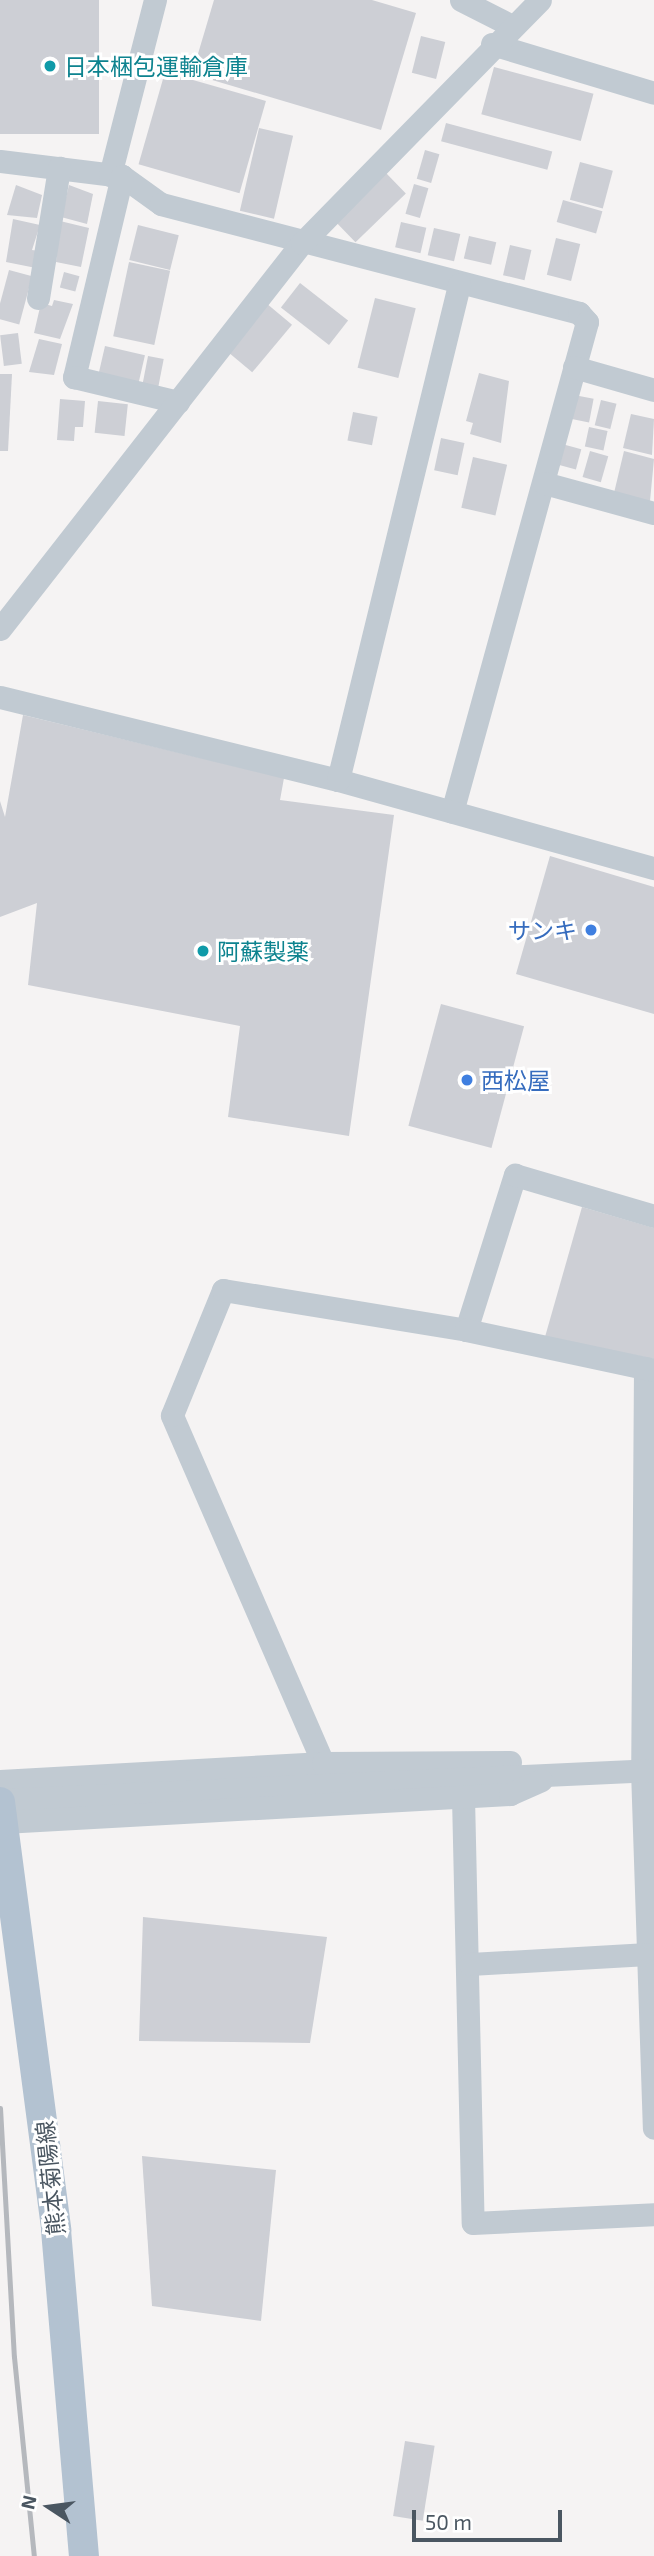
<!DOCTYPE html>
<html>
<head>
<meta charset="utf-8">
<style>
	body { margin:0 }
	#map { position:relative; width:654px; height:2556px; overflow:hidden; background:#f5f3f3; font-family:"Exo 2","Noto Sans JP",sans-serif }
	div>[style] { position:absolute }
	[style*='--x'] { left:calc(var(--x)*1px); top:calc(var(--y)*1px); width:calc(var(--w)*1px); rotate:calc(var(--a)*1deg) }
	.building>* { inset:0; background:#cdcfd5; transform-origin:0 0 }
	.minor>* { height:23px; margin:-11.5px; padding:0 11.5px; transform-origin:11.5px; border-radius:11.5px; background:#c1cad2 }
	.major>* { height:30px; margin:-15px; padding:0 15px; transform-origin:15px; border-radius:15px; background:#b3c2d1 }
	.rail>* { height:5px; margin:-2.5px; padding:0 2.5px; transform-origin:2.5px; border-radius:2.5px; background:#b5b8bd }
	.dots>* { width:19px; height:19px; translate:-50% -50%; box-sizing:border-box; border:4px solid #fff; border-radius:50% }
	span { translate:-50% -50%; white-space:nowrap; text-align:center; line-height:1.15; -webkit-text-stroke:6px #fff; paint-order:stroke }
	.culture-label { font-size:23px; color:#0d838f }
	.left { translate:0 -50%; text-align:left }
	.shop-label { font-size:23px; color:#366cbe }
	.right { translate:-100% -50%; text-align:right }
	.street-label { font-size:23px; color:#4a5661 }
	.north { position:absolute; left:14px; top:2472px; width:70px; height:70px; -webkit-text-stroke:5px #fff; paint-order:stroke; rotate:283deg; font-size:19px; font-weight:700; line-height:28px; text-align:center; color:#4a5661 }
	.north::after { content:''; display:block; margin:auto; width:24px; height:32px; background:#4a5661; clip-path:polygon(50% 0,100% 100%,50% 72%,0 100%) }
	.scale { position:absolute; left:412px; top:2510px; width:150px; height:32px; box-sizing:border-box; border:4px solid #4a5661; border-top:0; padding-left:9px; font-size:21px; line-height:24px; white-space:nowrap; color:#4a5661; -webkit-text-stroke:5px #fff; paint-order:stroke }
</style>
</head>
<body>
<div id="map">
	<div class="building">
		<div style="left:0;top:0;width:99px;height:134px"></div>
		<div style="clip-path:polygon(214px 0,372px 0,416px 13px,381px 130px,192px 74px)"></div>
		<div style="left:421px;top:36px;width:25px;height:38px;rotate:14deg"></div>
		<div style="left:494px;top:67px;width:103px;height:49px;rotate:15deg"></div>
		<div style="left:165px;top:72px;width:105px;height:96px;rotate:16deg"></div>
		<div style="left:446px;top:123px;width:110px;height:19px;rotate:15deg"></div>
		<div style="left:259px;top:128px;width:35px;height:85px;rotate:13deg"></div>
		<div style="left:425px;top:150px;width:15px;height:30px;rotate:16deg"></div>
		<div style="left:580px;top:162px;width:34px;height:39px;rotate:15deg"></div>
		<div style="left:385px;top:172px;width:30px;height:70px;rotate:46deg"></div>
		<div style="left:414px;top:184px;width:15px;height:31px;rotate:16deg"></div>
		<div style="clip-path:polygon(16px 185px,42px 195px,37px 218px,7px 215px)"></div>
		<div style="clip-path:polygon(69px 185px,93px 194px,87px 224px,61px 217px)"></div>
		<div style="left:563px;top:200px;width:41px;height:23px;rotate:16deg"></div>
		<div style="clip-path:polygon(13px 219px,40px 225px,32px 250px,39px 251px,36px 268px,6px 262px)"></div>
		<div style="clip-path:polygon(60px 221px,89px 228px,81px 267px,56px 262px)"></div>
		<div style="left:401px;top:222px;width:26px;height:26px;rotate:13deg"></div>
		<div style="left:138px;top:225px;width:42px;height:36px;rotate:14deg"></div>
		<div style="left:434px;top:228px;width:27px;height:28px;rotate:13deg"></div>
		<div style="left:469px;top:236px;width:28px;height:23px;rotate:13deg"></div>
		<div style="left:556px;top:238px;width:25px;height:38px;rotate:14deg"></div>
		<div style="left:510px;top:245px;width:22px;height:31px;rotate:13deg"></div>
		<div style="left:129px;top:262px;width:42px;height:76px;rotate:12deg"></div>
		<div style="left:9px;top:270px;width:24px;height:50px;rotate:15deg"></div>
		<div style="left:64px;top:272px;width:16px;height:16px;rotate:15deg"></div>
		<div style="left:300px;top:283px;width:61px;height:31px;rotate:38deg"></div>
		<div style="left:375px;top:298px;width:42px;height:72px;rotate:14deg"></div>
		<div style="clip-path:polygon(54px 300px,73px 304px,60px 339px,34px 333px,41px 303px,52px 306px)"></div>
		<div style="left:266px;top:303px;width:34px;height:62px;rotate:40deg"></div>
		<div style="left:18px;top:333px;width:31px;height:18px;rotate:83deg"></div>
		<div style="clip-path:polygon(39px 339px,62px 344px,54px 375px,29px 372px)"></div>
		<div style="left:105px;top:346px;width:41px;height:32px;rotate:13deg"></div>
		<div style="left:148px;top:356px;width:16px;height:32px;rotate:11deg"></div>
		<div style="clip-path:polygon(479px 373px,509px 381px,501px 443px,470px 434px,473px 423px,466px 421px)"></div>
		<div style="clip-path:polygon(0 374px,12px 374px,8px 451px,0 451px)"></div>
		<div style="left:574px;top:395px;width:20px;height:24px;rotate:11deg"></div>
		<div style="clip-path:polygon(60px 399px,85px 401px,83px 427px,75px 427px,74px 441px,57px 440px)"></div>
		<div style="left:601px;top:400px;width:16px;height:26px;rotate:14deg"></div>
		<div style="left:98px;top:401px;width:30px;height:32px;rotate:6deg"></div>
		<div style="left:353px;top:412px;width:25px;height:29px;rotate:11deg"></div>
		<div style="clip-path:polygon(631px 414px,654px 419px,652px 455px,623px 448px)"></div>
		<div style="left:589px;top:427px;width:19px;height:20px;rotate:12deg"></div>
		<div style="left:441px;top:438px;width:24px;height:33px;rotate:12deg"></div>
		<div style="left:562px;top:444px;width:20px;height:21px;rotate:15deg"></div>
		<div style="left:590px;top:451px;width:19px;height:27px;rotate:16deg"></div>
		<div style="clip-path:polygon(624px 451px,654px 459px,650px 501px,614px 493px)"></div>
		<div style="left:473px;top:457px;width:35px;height:52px;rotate:13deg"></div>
		<div style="clip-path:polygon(23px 715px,284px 778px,280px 800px,394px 815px,349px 1136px,228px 1117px,240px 1026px,28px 985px,37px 903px,0 917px,0 801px,5px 817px)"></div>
		<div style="clip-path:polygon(550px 856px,654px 887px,654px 1014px,516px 974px)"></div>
		<div style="left:441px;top:1004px;width:86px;height:126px;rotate:15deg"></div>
		<div style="clip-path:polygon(582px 1207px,654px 1228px,654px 1359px,545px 1337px)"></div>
		<div style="clip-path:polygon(143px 1917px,327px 1937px,310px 2043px,139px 2041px)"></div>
		<div style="clip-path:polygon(142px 2156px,276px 2170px,261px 2321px,152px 2306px)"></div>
		<div style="left:405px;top:2441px;width:30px;height:76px;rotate:9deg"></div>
	</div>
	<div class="minor">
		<div style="--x:461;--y:0;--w:57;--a:27"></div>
		<div style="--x:492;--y:44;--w:169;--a:16.8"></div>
		<div style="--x:0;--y:161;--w:123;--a:7"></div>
		<div style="--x:122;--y:176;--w:48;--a:35.7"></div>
		<div style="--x:161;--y:204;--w:432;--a:14.6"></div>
		<div style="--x:579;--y:313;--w:12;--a:48"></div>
		<div style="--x:587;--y:322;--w:508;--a:105.4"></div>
		<div style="--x:110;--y:175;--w:181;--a:-75.6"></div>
		<div style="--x:122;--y:176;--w:207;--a:103.4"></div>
		<div style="--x:74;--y:377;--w:107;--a:13.5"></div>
		<div style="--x:38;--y:298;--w:132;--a:-80.8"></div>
		<div style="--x:574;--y:367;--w:83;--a:16"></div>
		<div style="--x:544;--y:483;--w:114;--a:15.3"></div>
		<div style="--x:0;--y:629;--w:490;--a:-52"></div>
		<div style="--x:302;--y:243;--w:340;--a:-45.6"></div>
		<div style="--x:0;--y:697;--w:348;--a:13.8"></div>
		<div style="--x:338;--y:780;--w:328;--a:15.6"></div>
		<div style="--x:338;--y:780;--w:510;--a:-76.26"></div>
		<div style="--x:466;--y:1330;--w:163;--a:-72.5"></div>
		<div style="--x:515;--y:1175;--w:145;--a:16.4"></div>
		<div style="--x:645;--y:1368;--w:402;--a:90.4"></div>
		<div style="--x:642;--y:1770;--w:358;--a:88.1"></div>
		<div style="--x:323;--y:1763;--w:379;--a:-113.5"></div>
		<div style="--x:172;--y:1415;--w:135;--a:-67.8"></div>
		<div style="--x:223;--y:1290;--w:246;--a:9.3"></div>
		<div style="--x:466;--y:1330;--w:192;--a:12"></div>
		<div style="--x:0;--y:1781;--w:324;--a:-3.2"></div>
		<div style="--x:323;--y:1763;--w:187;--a:-0.3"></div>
		<div style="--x:463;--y:1797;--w:426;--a:88.7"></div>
		<div style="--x:473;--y:2223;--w:181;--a:-2.8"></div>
		<div style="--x:0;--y:1800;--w:655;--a:-2.63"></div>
		<div style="--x:3;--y:1822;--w:508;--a:-3.16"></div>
		<div style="--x:510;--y:1794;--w:34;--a:-24"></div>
		<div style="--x:470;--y:1964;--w:178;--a:-3.2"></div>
	</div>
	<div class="major">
		<div style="--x:0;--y:1802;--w:432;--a:82.5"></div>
		<div style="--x:56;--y:2230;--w:327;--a:85.1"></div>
	</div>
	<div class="rail">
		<div style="--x:0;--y:2108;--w:249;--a:86.8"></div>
		<div style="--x:14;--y:2357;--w:200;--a:84.3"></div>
	</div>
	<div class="dots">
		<div style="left:50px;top:66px;background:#0f9aa8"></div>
		<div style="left:591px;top:930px;background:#3f7fe0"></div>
		<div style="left:203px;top:951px;background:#0f9aa8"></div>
		<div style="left:467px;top:1080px;background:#3f7fe0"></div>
	</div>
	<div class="culture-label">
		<span class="left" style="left:64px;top:66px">日本梱包運輸倉庫</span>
		<span class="left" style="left:217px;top:951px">阿蘇製薬</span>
	</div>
	<div class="shop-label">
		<span class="right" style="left:577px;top:930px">サンキ</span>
		<span class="left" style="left:481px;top:1080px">西松屋</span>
	</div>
	<div class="street-label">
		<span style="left:50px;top:2178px;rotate:-96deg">熊本菊陽線</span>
	</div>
	<div class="north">N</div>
	<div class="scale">50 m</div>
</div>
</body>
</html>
